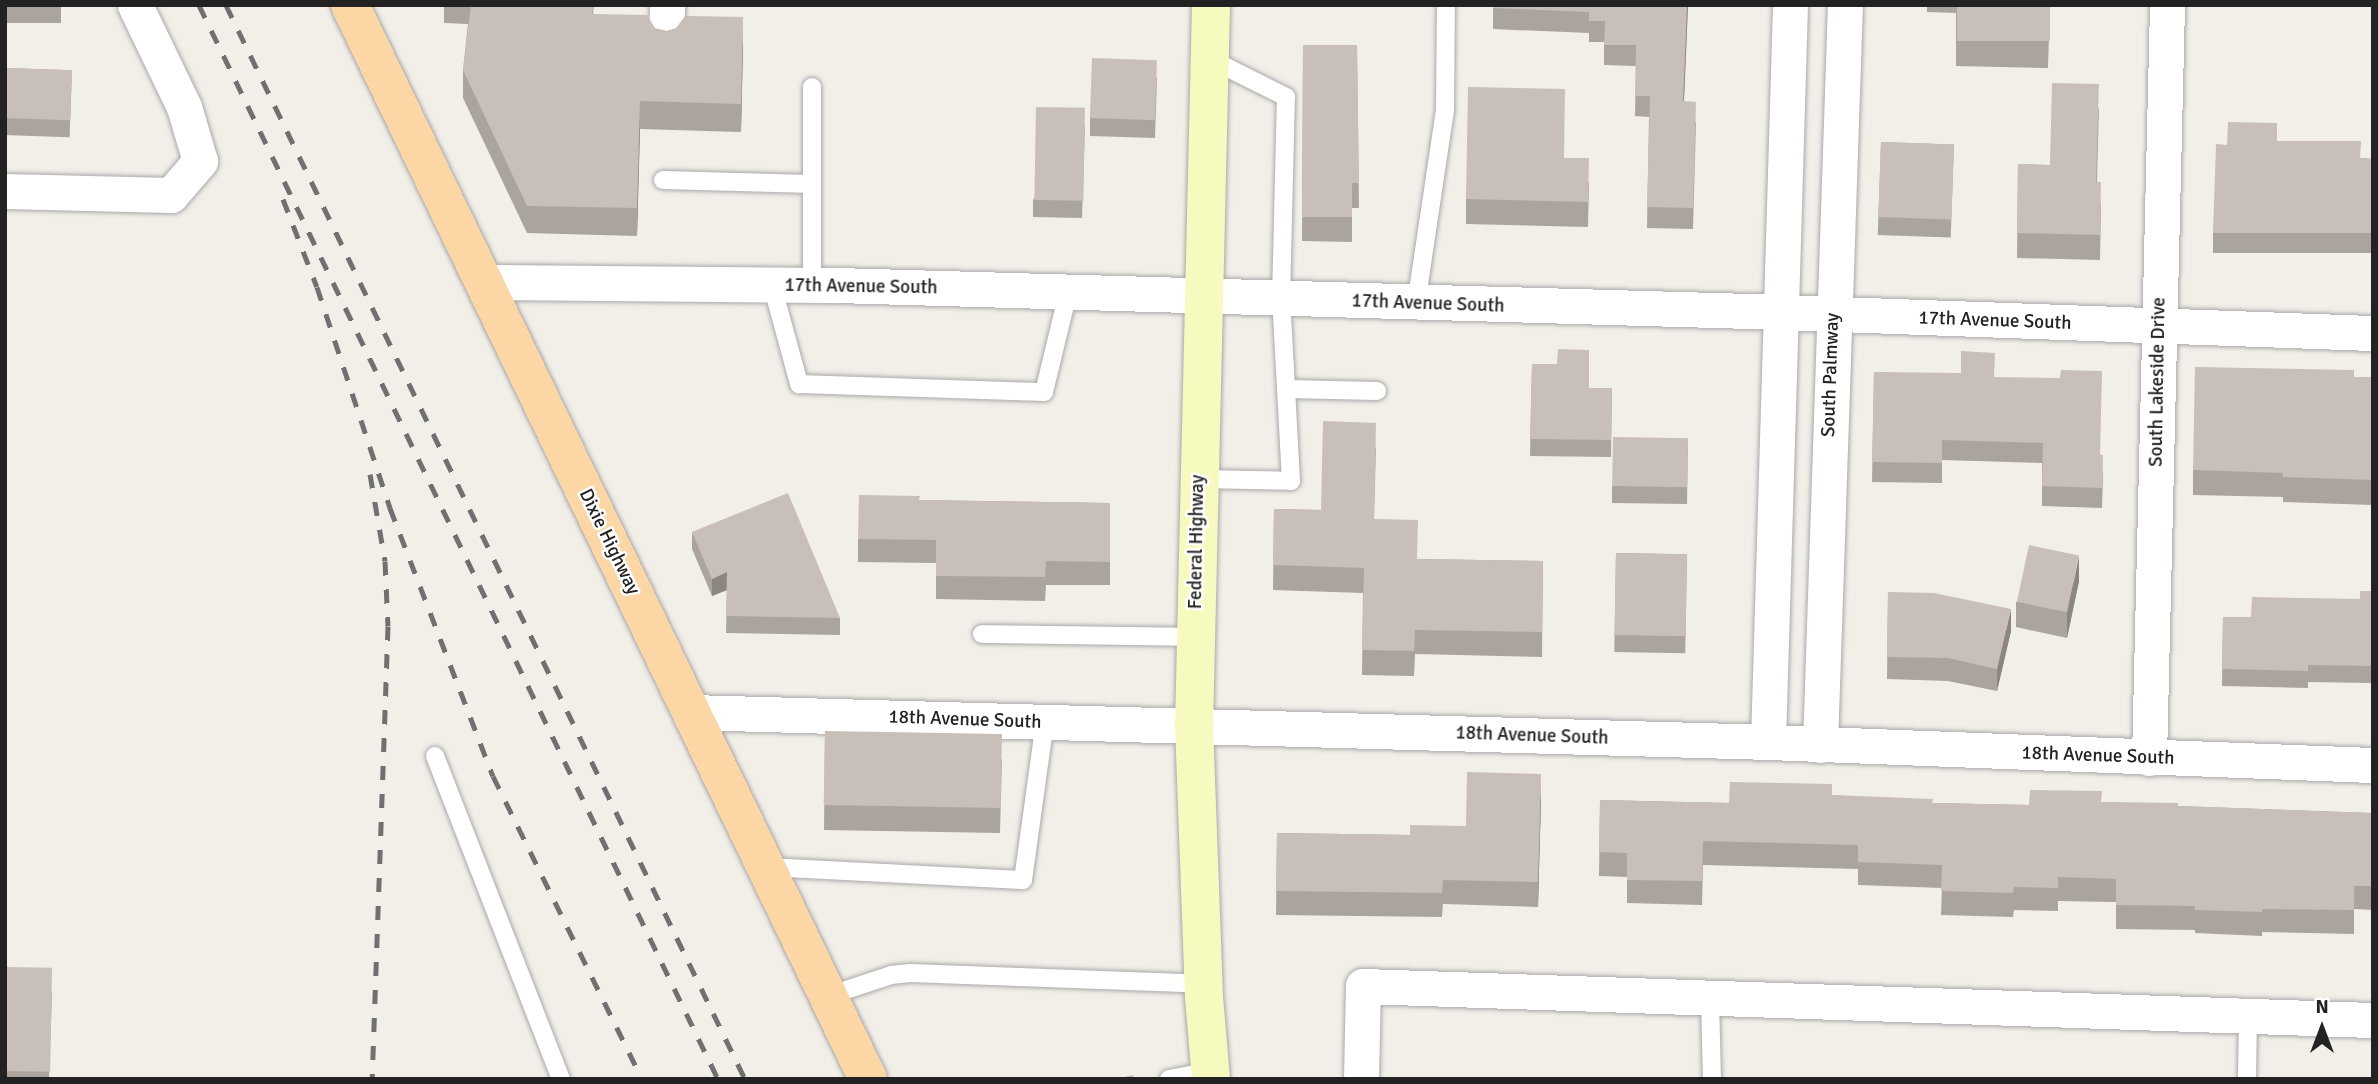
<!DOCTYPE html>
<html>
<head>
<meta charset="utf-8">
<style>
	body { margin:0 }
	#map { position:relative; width:2378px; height:1084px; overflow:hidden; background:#f2efe9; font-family:Signika,sans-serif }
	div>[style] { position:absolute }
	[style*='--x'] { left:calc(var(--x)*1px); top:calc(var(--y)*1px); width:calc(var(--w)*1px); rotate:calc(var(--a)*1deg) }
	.roads { filter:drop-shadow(0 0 2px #a9a9a9) drop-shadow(0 0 2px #a9a9a9) }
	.service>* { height:18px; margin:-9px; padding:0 9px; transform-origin:9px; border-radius:9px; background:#fff }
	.minor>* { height:35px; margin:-17.5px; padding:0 17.5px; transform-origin:17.5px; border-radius:17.5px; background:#fff }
	.secondary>* { height:38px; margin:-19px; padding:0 19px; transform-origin:19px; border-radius:19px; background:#f7fabf }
	.primary>* { height:38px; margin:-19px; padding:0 19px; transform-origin:19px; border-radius:19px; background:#fcd6a4 }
	.rail>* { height:5px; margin-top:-2.5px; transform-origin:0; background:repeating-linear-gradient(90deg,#707070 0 14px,transparent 0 28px) }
	.wall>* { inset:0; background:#aba49e; transform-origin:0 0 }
	.shaded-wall>* { inset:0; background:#8b8681 }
	.building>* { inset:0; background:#c7bfb8; transform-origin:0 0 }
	span { translate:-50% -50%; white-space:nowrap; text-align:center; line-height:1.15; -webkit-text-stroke:5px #fff; paint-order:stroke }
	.street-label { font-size:19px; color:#222 }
	.frame { position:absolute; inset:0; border:7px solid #222; pointer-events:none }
	.north { position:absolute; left:2287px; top:993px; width:70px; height:70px; -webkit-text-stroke:5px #fff; paint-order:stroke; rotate:0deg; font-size:19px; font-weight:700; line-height:28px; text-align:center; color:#222 }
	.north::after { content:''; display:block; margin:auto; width:24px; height:32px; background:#222; clip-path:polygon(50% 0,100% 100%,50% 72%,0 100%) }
</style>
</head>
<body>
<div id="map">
	<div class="roads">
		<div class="service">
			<div style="--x:812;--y:87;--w:198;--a:90"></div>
			<div style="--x:663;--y:180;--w:149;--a:1.5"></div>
			<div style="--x:772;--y:285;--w:103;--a:74.7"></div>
			<div style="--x:799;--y:384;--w:245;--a:1.9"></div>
			<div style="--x:1044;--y:392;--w:102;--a:-76.4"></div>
			<div style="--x:1416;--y:304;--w:196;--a:-81.5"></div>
			<div style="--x:1445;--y:110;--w:105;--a:-89.5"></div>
			<div style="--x:1286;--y:389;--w:91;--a:1.3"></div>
			<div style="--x:1199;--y:479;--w:92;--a:1.2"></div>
			<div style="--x:1291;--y:481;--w:182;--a:-93.1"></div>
			<div style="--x:1281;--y:299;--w:202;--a:-88.6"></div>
			<div style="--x:1286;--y:97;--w:85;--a:-153.4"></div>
			<div style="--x:982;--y:634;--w:213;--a:0.8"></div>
			<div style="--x:435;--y:756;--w:347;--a:68.7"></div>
			<div style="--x:766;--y:867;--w:257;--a:2.9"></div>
			<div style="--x:1023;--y:880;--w:160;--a:-82.1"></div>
			<div style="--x:828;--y:996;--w:66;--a:-18.4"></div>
			<div style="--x:891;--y:975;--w:19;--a:-6"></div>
			<div style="--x:910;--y:973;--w:294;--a:2.1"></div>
			<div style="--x:1710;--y:998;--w:81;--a:88.6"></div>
			<div style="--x:1169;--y:1079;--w:42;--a:-11"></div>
			<div style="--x:2247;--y:1079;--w:63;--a:-89.1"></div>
		</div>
		<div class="minor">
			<div style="--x:666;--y:39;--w:34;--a:-88"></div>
			<div style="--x:5;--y:191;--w:166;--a:1.4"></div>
			<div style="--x:171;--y:195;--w:45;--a:-49.5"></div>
			<div style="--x:200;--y:161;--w:56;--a:-106.5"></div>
			<div style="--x:184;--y:107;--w:113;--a:-115.7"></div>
			<div style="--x:483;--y:282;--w:353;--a:0.5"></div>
			<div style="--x:836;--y:285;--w:946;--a:1.63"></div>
			<div style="--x:1782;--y:312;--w:591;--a:2.04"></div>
			<div style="--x:690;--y:712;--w:1078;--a:1.59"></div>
			<div style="--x:1768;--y:742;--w:605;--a:2.18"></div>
			<div style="--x:1768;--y:742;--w:737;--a:-88.29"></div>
			<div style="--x:1820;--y:745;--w:740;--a:-88.07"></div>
			<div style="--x:2149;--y:758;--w:753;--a:-88.63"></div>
			<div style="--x:1361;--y:1079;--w:93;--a:-88.8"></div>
			<div style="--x:1363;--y:986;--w:1011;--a:1.93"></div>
		</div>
		<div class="secondary">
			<div style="--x:1211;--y:1079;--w:82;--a:-94.9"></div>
			<div style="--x:1204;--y:997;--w:271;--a:-92.1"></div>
			<div style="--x:1194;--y:726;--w:721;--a:-88.65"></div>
		</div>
		<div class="primary">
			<div style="--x:350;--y:5;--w:1192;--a:64.25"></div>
		</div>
	</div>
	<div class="rail">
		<div style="--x:199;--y:5;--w:1193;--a:64.21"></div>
		<div style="--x:226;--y:5;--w:1193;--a:64.21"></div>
		<div style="--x:283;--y:199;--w:94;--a:68.9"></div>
		<div style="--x:317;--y:287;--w:233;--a:71.7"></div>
		<div style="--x:390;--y:508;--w:287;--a:69"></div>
		<div style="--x:493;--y:776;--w:338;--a:63.8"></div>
		<div style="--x:370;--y:474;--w:88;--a:80.2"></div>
		<div style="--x:385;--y:561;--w:65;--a:87.4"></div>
		<div style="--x:388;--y:626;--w:453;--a:92"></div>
	</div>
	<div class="wall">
		<div style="left:5px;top:5px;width:56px;height:18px"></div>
		<div style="clip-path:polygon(444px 5px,594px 5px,593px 14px,666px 31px,743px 45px,741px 132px,640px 129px,637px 236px,527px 233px,463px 98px,463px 70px,468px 24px,444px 23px)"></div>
		<div style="clip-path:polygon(1493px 5px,1688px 5px,1684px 101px,1696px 123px,1693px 229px,1647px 228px,1649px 117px,1635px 116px,1636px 66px,1604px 65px,1604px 42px,1589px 42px,1589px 33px,1493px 29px)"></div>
		<div style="clip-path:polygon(1927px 5px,2050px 5px,2048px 68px,1956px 66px,1956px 13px,1927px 12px)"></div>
		<div style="clip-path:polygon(1303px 45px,1357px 45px,1359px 208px,1352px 208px,1352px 242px,1302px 241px)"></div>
		<div style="left:5px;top:68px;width:67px;height:67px;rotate:2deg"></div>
		<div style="clip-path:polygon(1157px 77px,1155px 138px,1090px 136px,1090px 118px)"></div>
		<div style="clip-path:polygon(2099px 108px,2097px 182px,2101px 207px,2100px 260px,2017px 258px,2018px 164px,2050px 165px)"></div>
		<div style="clip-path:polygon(1085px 125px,1082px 218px,1033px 217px,1033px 200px)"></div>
		<div style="clip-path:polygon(2277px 141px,2361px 158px,2373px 159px,2373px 263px,2372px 253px,2213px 253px,2213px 233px,2227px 145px)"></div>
		<div style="left:1881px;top:142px;width:73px;height:93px;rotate:2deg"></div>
		<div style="clip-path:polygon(1564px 158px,1589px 183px,1588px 227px,1466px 224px,1466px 199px)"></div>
		<div style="clip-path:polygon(1532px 364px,1589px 388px,1612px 388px,1611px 457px,1530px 456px)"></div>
		<div style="clip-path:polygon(1874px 372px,1995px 377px,2101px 455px,2103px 476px,2102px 508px,2042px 506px,2042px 463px,1942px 460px,1942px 483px,1872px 482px)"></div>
		<div style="clip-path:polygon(2354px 377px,2373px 377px,2373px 505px,2283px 502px,2283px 497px,2193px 495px,2193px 470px)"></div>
		<div style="clip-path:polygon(1688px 438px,1687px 504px,1612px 503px,1612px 486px)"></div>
		<div style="clip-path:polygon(1376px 447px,1374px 519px,1417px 559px,1543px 561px,1542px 657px,1415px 654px,1414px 676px,1362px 675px,1363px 593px,1273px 590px,1274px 509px,1321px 510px)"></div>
		<div style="clip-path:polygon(919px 500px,1110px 503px,1110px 585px,1046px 585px,1045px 601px,936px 599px,936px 563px,858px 562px,858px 539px)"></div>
		<div style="clip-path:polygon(692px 532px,840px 618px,840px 635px,726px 633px,727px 590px,712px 596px,692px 549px)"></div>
		<div style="left:1616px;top:553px;width:71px;height:99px;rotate:1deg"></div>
		<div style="clip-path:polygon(2079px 581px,2067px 638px,2016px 627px,2016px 602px)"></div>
		<div style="clip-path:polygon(2373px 591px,2373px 683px,2308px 682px,2308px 688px,2222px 686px,2223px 617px,2251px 617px,2360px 599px)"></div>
		<div style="clip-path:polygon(1888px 592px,2011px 631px,1997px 691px,1948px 681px,1887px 679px)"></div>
		<div style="clip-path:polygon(825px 731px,1002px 759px,1000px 833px,824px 830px)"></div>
		<div style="clip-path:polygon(1832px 795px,1933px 803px,2029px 805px,2102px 802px,2178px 806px,2372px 813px,2373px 800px,2373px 910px,2354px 909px,2354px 934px,2262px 932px,2262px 936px,2195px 933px,2195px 930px,2116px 929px,2116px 902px,2058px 901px,2058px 911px,2014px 910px,2013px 917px,1941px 915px,1942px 888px,1858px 885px,1858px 869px,1703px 865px,1702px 905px,1627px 903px,1627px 877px,1599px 876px,1600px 800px,1729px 803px)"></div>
		<div style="clip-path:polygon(1541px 799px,1538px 907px,1443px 904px,1442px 917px,1276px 915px,1277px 833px,1410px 835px,1466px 826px)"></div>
		<div style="clip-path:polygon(5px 967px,52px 993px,49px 1079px,5px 1079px)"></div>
	</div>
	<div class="shaded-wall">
		<div style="clip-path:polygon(1687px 5px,1688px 5px,1683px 122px,1683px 101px)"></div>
		<div style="clip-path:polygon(743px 17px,743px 45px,741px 132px,741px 104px)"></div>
		<div style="clip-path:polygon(640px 101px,640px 129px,637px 236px,637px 208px)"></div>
		<div style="clip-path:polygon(2079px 556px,2079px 581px,2067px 638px,2067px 613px)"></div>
		<div style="clip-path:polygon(727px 572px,727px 590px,712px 596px,712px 579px)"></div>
		<div style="clip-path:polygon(2011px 609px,2011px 631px,1997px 691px,1997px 669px)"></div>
		<div style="clip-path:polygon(1541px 774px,1541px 799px,1538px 907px,1538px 882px)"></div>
	</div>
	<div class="building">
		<div style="clip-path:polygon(5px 5px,60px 5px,60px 7px)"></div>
		<div style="clip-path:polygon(471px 5px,593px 5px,592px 14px,647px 15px,655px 28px,666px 31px,676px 28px,685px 16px,743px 17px,741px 104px,640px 101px,637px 208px,527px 206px,463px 70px)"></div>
		<div style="clip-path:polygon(1493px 5px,1687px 5px,1683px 101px,1696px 102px,1693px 208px,1647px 207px,1650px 96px,1635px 96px,1636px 45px,1604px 45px,1605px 21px,1589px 21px,1589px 12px,1493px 8px)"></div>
		<div style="left:1957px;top:5px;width:93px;height:36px"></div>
		<div style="clip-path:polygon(1303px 45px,1357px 45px,1359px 183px,1352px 183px,1352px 217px,1302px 217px)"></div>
		<div style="left:1092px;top:58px;width:65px;height:60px;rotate:2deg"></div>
		<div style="left:5px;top:68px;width:67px;height:50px;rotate:2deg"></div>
		<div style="clip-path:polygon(2052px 83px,2099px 84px,2096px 182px,2101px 182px,2100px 235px,2017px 233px,2018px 164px,2050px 165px)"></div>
		<div style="clip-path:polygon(1468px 87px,1565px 89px,1564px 158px,1589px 158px,1588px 202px,1466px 199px)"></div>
		<div style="left:1036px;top:107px;width:49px;height:93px;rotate:1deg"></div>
		<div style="clip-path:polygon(2228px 122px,2277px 123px,2277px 141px,2361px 141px,2360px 158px,2373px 159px,2373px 243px,2373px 233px,2213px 233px,2216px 144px,2227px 145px)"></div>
		<div style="left:1881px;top:142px;width:73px;height:75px;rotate:2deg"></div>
		<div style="clip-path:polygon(1558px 349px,1589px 350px,1589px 388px,1612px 388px,1611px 440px,1530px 439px,1532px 364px,1557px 364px)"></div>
		<div style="clip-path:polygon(1961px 351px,1995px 353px,1994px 377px,2060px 378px,2061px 370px,2102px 371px,2100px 455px,2103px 455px,2102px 488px,2042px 486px,2043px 443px,1942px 440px,1942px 463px,1872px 462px,1874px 372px,1961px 373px)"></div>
		<div style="clip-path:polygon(2195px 367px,2354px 370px,2354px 377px,2373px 377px,2373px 480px,2283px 477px,2283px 473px,2193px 470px)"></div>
		<div style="clip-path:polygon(1323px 421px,1376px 423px,1374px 519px,1418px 520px,1417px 559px,1543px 561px,1542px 632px,1415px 630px,1414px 651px,1362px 650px,1364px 568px,1273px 565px,1274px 509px,1321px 510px)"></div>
		<div style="left:1613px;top:437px;width:75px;height:49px;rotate:1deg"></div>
		<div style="clip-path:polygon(788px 493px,840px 618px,726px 616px,727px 572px,712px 579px,692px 532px)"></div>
		<div style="clip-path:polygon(859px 495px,920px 496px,919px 500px,1110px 503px,1110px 562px,1046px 561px,1045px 577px,936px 576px,936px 540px,858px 539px)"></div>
		<div style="left:2029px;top:545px;width:51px;height:58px;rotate:12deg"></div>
		<div style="left:1616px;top:553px;width:71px;height:82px;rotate:1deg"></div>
		<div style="clip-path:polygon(2360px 591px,2373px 591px,2373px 666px,2308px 665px,2308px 671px,2222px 669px,2223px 617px,2251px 617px,2252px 597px,2360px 599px)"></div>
		<div style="clip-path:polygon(1888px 592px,1934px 593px,2011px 609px,1997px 669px,1948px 658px,1887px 657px)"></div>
		<div style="left:825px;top:731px;width:177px;height:74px;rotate:1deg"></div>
		<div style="clip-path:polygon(1467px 772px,1541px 774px,1538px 882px,1443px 880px,1442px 893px,1276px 891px,1277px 833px,1410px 835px,1410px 825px,1466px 826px)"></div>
		<div style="clip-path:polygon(1730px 782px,1832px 784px,1832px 795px,1933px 799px,1932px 803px,2029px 805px,2030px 790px,2102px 791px,2101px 802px,2178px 803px,2178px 806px,2372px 813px,2372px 800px,2373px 800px,2373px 886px,2354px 886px,2354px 910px,2262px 909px,2262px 912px,2195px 910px,2195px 906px,2116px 905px,2116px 879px,2058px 877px,2058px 888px,2014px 887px,2013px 893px,1941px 891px,1942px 865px,1858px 862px,1858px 845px,1703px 841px,1702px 881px,1627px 880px,1627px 853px,1599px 852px,1600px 800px,1729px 803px)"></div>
		<div style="left:5px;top:967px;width:47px;height:104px;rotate:1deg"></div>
		<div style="clip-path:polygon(1133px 1075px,1134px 1079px,1115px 1079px)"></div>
	</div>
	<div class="street-label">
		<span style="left:861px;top:287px;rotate:1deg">17th Avenue South</span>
		<span style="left:1428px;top:304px;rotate:2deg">17th Avenue South</span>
		<span style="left:1995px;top:321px;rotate:2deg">17th Avenue South</span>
		<span style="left:1831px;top:375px;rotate:-88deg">South Palmway</span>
		<span style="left:2158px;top:382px;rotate:-89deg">South Lakeside Drive</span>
		<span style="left:609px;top:542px;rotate:64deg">Dixie Highway</span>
		<span style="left:1197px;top:542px;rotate:-89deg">Federal Highway</span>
		<span style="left:965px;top:720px;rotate:2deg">18th Avenue South</span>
		<span style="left:1532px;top:736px;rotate:2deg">18th Avenue South</span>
		<span style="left:2098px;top:756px;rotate:2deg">18th Avenue South</span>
	</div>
	<div class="frame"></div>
	<div class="north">N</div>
</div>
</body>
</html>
